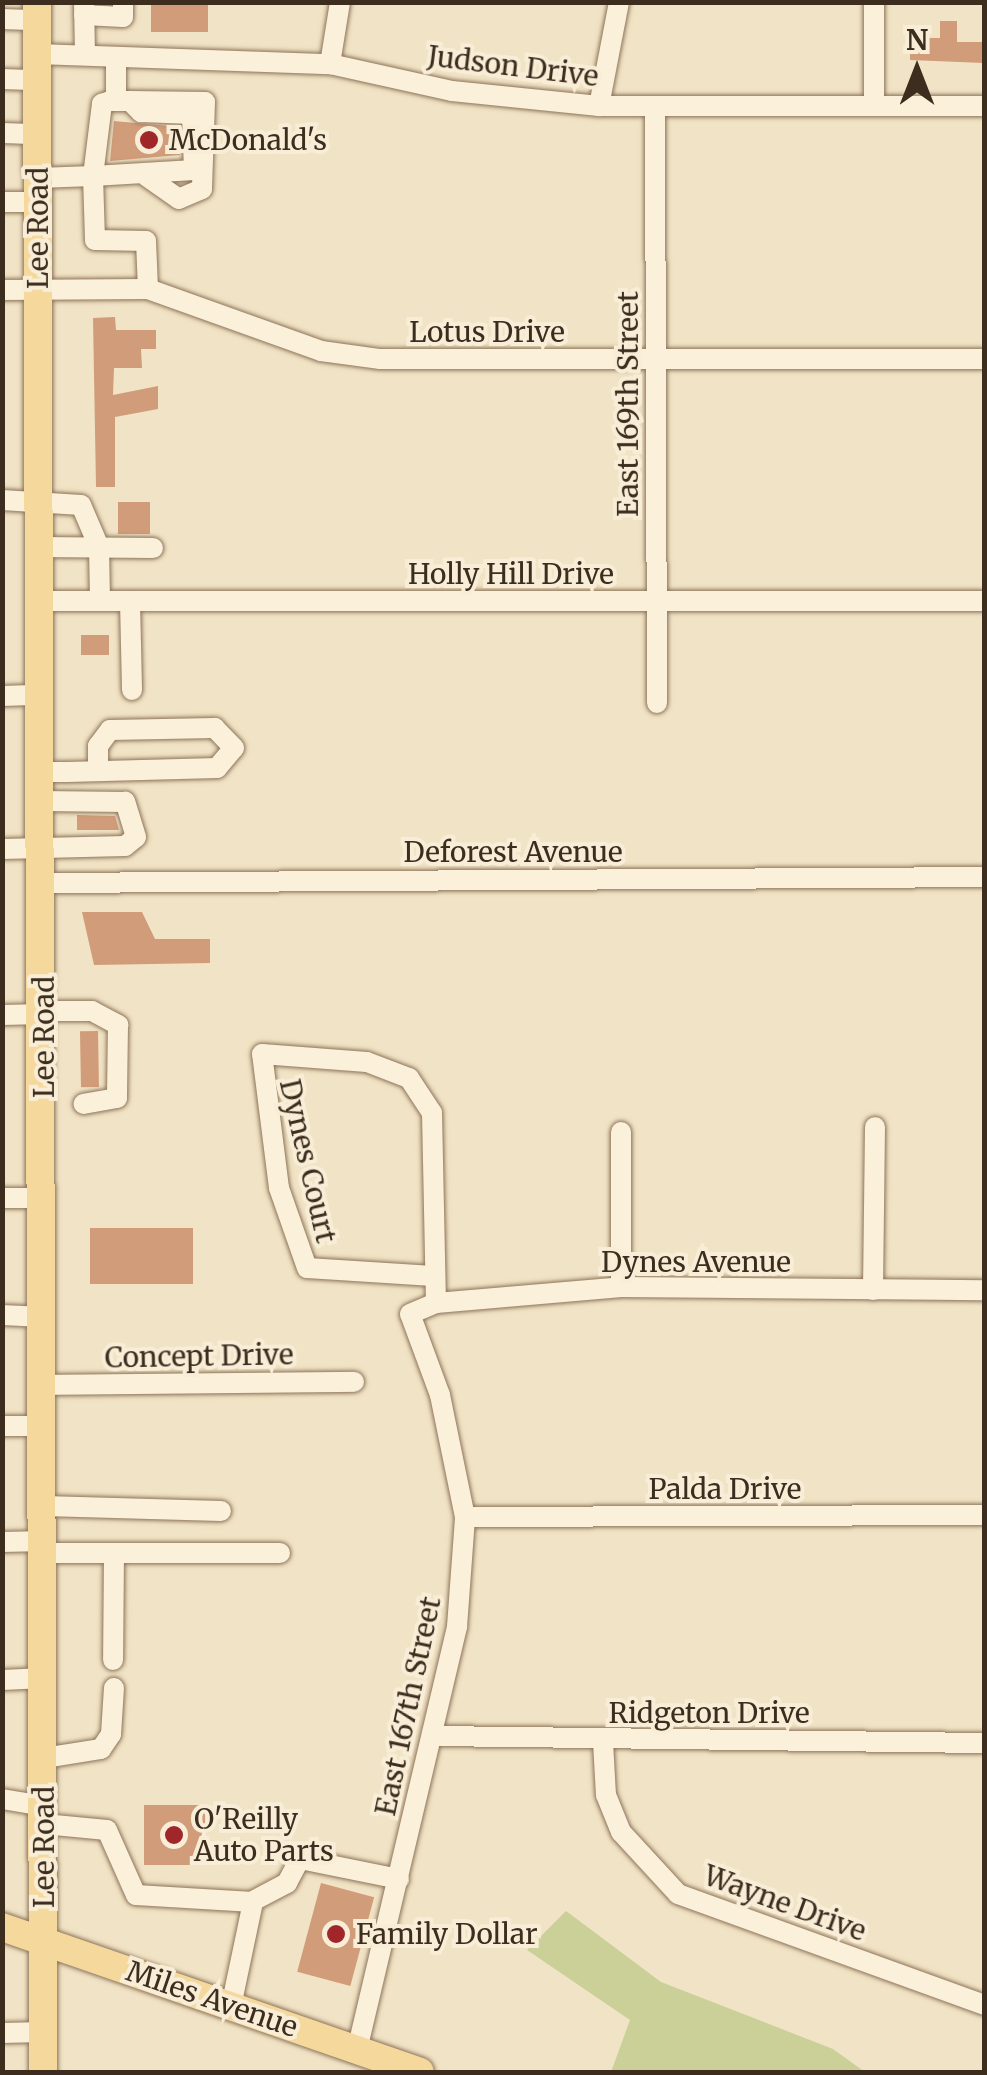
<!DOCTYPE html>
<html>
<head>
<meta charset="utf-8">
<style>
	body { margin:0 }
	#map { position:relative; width:987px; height:2075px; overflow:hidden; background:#f1e3c5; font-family:Merriweather,serif }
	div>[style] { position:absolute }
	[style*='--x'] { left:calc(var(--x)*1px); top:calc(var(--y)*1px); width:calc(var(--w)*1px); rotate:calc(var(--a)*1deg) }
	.green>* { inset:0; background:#cad098 }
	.building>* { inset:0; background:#d19c79; transform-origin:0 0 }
	.roads { filter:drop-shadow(0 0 2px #8d745a) drop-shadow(0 0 2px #8d745a) }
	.minor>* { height:20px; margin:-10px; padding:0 10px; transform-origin:10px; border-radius:10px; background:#fbf0d9 }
	.major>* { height:28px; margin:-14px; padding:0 14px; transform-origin:14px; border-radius:14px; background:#f5d89c }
	.dots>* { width:28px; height:28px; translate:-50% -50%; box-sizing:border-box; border:5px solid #f8edd6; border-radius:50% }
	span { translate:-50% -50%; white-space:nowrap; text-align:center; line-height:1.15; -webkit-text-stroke:8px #f8edd6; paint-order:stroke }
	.street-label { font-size:28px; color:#3d2d1f }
	.poi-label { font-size:28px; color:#3d2d1f }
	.left { translate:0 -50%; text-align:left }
	.frame { position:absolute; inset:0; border:5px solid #3d2d1f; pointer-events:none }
	.north { position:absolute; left:867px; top:20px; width:100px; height:100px; -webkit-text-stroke:8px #f8edd6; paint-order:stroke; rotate:0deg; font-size:28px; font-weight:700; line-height:40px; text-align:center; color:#3d2d1f }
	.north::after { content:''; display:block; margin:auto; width:35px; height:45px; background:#3d2d1f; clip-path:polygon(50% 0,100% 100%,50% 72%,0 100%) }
</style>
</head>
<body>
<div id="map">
	<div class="green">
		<div style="clip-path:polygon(566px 1911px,661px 1982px,833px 2049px,865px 2072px,611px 2072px,630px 2020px,527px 1950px)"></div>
	</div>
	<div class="building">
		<div style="left:151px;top:2px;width:57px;height:30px"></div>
		<div style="clip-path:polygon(940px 21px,957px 21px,957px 42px,984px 42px,984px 63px,910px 60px,910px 38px,940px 38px)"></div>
		<div style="clip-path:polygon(114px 121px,179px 127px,180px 155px,110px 161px)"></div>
		<div style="clip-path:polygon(115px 317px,116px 330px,156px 330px,156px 349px,141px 349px,142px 368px,114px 368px,113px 395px,158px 386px,158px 409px,115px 417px,115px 487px,96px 487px,93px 318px)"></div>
		<div style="left:118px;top:502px;width:32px;height:32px"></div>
		<div style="left:109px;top:635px;width:20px;height:28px;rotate:90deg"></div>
		<div style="clip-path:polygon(77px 815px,115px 816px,119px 830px,77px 830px)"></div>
		<div style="clip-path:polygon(82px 912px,142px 912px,155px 939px,210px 939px,210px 963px,94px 965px)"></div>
		<div style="left:98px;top:1031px;width:56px;height:18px;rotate:89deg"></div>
		<div style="left:90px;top:1228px;width:103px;height:56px"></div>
		<div style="left:144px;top:1805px;width:61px;height:60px"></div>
		<div style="left:321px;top:1883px;width:55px;height:92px;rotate:15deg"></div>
	</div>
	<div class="roads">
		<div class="minor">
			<div style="--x:84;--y:2;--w:53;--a:88.9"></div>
			<div style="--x:874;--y:2;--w:104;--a:90"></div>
			<div style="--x:84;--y:15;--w:39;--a:3"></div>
			<div style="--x:123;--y:17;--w:15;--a:-90"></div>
			<div style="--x:2;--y:19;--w:34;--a:2"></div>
			<div style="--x:37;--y:54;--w:293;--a:2"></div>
			<div style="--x:330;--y:64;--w:125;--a:12.5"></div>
			<div style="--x:452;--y:91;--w:148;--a:5.8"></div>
			<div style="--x:599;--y:106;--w:385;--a:0"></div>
			<div style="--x:116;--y:57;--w:44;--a:90"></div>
			<div style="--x:330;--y:64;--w:63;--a:-80.8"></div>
			<div style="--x:2;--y:79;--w:35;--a:2"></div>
			<div style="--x:130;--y:101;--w:16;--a:45"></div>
			<div style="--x:141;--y:112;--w:51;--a:2.2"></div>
			<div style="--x:192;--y:114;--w:56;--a:88"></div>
			<div style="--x:194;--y:170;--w:101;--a:176.6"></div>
			<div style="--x:93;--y:176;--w:73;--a:-82.9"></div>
			<div style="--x:102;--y:104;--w:9;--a:-21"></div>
			<div style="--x:110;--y:101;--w:20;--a:0"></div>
			<div style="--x:130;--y:101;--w:75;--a:0.8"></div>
			<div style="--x:205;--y:102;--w:87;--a:92"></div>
			<div style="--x:202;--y:189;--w:25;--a:157"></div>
			<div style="--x:179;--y:199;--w:40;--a:-145.1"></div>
			<div style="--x:599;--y:106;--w:106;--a:-79.1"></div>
			<div style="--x:655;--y:106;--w:597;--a:89.81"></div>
			<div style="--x:2;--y:133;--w:36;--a:2"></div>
			<div style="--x:38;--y:178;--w:55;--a:-2.1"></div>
			<div style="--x:93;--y:176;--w:64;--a:88.2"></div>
			<div style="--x:95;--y:240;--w:51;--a:1.1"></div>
			<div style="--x:146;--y:241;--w:48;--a:87.6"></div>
			<div style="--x:2;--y:202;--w:36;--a:0"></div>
			<div style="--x:2;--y:290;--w:146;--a:-0.4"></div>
			<div style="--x:148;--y:289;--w:184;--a:19.7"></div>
			<div style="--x:321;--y:351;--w:60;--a:7.7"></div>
			<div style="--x:380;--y:359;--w:604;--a:0"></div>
			<div style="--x:2;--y:500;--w:79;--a:3.6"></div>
			<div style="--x:81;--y:505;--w:46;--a:66.8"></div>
			<div style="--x:99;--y:547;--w:54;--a:88.9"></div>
			<div style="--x:38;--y:547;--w:115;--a:0.5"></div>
			<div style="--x:38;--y:601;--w:946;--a:0"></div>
			<div style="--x:130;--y:601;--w:89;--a:88.7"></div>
			<div style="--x:2;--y:696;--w:37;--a:-2"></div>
			<div style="--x:40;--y:772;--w:27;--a:0"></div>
			<div style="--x:67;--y:772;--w:150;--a:-1.5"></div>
			<div style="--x:217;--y:768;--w:26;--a:-50"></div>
			<div style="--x:234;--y:748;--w:28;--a:-134"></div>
			<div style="--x:215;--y:728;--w:105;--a:178.9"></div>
			<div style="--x:110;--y:730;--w:20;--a:127"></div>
			<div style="--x:98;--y:746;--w:25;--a:90"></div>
			<div style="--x:2;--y:849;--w:123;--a:-1.4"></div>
			<div style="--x:125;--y:846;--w:14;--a:-39"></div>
			<div style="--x:136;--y:837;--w:37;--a:-107"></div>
			<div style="--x:125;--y:802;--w:84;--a:-179.3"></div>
			<div style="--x:41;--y:883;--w:943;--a:-0.36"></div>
			<div style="--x:44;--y:1011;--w:48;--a:0"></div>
			<div style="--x:92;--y:1011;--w:30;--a:28"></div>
			<div style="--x:118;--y:1025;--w:73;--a:90.8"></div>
			<div style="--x:117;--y:1098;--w:34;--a:170"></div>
			<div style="--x:2;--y:1015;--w:42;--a:-1.4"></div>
			<div style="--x:621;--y:1132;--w:155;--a:90"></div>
			<div style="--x:2;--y:1198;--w:42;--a:0"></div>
			<div style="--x:433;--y:1276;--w:126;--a:-176.4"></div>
			<div style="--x:307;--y:1268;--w:85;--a:-109.3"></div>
			<div style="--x:279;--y:1188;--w:135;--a:-97.2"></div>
			<div style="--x:262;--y:1054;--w:105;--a:4.4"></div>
			<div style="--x:367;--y:1062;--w:45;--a:20.9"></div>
			<div style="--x:409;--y:1078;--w:42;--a:56.7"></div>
			<div style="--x:432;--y:1113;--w:190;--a:88.8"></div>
			<div style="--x:873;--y:1290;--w:163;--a:-89.3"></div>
			<div style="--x:2;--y:1315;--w:42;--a:2.7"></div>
			<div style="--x:44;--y:1385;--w:310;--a:-0.6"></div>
			<div style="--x:2;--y:1426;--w:42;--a:0"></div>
			<div style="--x:44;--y:1506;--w:177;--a:1.6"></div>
			<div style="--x:465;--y:1517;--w:519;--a:-0.22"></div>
			<div style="--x:2;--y:1542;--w:42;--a:-1.4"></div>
			<div style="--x:44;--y:1553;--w:70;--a:0"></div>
			<div style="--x:114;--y:1553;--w:107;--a:90.5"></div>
			<div style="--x:114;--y:1553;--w:166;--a:0"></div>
			<div style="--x:2;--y:1680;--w:42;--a:-2.7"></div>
			<div style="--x:434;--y:1736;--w:550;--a:0.73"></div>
			<div style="--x:603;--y:1742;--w:53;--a:86.8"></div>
			<div style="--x:606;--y:1795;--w:40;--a:68"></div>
			<div style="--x:621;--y:1832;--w:84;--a:47.4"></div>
			<div style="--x:678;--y:1894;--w:326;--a:19.9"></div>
			<div style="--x:44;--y:1758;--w:58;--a:-9"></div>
			<div style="--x:101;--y:1749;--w:18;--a:-56"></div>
			<div style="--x:111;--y:1734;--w:46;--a:-86.3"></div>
			<div style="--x:2;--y:1799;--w:43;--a:9.5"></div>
			<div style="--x:44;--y:1824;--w:63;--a:5.4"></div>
			<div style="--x:107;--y:1830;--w:71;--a:66"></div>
			<div style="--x:136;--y:1895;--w:117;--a:3.4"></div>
			<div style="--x:253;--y:1902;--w:106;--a:101.9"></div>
			<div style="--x:251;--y:1902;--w:41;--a:-27.8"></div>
			<div style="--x:287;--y:1883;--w:27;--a:-62"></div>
			<div style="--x:300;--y:1859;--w:101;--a:11.4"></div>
			<div style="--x:2;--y:2033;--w:41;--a:-1.4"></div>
			<div style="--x:357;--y:2050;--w:435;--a:-76.7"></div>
			<div style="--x:457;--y:1627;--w:110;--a:-85.8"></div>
			<div style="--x:465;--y:1517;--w:125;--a:-101.6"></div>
			<div style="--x:440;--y:1395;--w:86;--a:-110.3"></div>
			<div style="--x:410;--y:1314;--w:28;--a:-23"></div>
			<div style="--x:436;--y:1303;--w:186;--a:-4.9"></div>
			<div style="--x:621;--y:1287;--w:363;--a:0.5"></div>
		</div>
		<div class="major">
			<div style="--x:37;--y:2;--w:2070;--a:89.83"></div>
			<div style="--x:2;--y:1927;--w:442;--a:19.1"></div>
		</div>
	</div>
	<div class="dots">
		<div style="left:149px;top:140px;background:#a02629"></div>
		<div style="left:174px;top:1835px;background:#a02629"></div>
		<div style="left:336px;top:1934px;background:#a02629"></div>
	</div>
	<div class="street-label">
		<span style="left:513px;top:66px;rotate:7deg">Judson Drive</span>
		<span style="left:38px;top:228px;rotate:-90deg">Lee Road</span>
		<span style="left:487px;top:332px">Lotus Drive</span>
		<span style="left:628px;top:404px;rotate:-90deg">East 169th Street</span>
		<span style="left:511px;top:574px">Holly Hill Drive</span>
		<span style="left:513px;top:852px">Deforest Avenue</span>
		<span style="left:44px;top:1037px;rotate:-90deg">Lee Road</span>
		<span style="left:308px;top:1161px;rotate:77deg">Dynes Court</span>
		<span style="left:696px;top:1262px">Dynes Avenue</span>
		<span style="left:199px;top:1356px;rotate:-1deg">Concept Drive</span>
		<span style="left:725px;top:1489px">Palda Drive</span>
		<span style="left:408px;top:1706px;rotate:-78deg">East 167th Street</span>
		<span style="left:709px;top:1713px">Ridgeton Drive</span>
		<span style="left:44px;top:1847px;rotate:-90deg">Lee Road</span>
		<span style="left:785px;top:1903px;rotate:20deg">Wayne Drive</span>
		<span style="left:212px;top:1999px;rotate:19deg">Miles Avenue</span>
	</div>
	<div class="poi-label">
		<span class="left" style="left:169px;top:140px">McDonald's</span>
		<span class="left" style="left:194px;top:1835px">O'Reilly<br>Auto Parts</span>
		<span class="left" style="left:356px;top:1934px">Family Dollar</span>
	</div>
	<div class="frame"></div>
	<div class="north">N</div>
</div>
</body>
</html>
